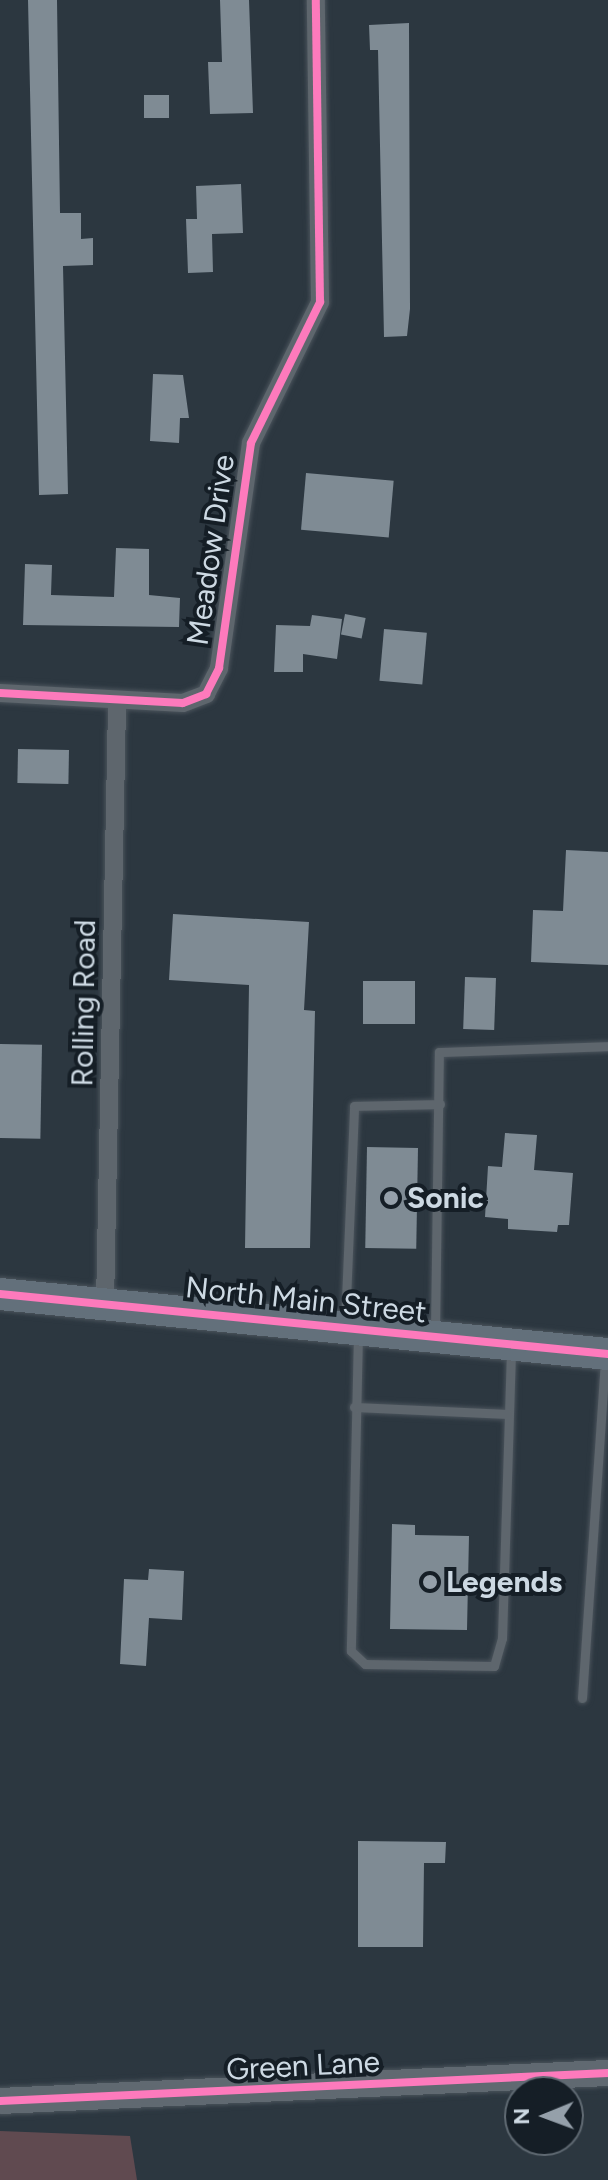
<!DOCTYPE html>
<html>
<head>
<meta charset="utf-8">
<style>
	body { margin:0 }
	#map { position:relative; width:608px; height:2180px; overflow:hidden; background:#2c3740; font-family:Figtree,sans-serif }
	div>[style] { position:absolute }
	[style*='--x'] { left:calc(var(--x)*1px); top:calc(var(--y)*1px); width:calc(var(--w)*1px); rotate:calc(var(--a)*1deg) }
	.green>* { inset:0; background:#604a50 }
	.building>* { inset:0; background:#7f8b94; transform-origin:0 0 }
	.roads { filter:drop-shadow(0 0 2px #4a535b) drop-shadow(0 0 2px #4a535b) }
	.lane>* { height:9px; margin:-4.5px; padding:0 4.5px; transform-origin:4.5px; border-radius:4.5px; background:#5e666d }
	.street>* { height:18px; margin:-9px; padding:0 9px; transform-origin:9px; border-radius:9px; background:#5e666d }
	.secondary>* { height:26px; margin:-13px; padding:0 13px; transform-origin:13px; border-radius:13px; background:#606971 }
	.highway>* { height:32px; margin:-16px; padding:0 16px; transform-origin:16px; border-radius:16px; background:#63707b }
	.cycleway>* { height:8px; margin:-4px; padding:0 4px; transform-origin:4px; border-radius:4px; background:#fd7abc }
	.dots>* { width:22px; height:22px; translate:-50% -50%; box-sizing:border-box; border:4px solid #151e26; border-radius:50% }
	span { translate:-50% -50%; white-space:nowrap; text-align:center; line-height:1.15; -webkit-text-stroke:8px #151e26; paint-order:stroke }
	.street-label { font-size:30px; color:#cdd9e3 }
	.poi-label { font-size:30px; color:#cdd9e3; font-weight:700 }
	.left { translate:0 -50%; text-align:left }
	.north { position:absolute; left:504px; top:2076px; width:80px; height:80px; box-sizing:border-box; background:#151e26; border:2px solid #5f6972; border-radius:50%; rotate:269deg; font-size:22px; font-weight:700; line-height:32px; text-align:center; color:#cdd9e3 }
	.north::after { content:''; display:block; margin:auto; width:28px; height:36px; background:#95a0aa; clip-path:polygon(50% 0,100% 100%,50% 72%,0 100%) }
</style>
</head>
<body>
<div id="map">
	<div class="green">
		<div style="clip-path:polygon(0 2131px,130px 2136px,137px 2180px,0 2180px)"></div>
	</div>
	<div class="building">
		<div style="clip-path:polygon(28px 0,57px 0,60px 213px,81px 213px,81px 239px,93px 238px,93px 265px,63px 266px,68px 494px,39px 495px)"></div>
		<div style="clip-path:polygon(220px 0,249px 0,253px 113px,210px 114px,208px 62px,222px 62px)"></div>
		<div style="clip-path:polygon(409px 23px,410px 309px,407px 336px,384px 337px,378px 50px,370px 50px,369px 25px)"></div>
		<div style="left:144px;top:95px;width:25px;height:23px"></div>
		<div style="clip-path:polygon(241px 184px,243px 233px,212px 234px,213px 272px,188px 273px,186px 219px,197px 219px,196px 186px)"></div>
		<div style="clip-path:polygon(153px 374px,183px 375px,189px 418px,180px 418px,179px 443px,150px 441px)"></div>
		<div style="left:306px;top:473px;width:88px;height:57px;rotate:5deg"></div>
		<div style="clip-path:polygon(116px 548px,149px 549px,149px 595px,180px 598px,179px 627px,23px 625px,25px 564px,52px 565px,51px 595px,114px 597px)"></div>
		<div style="left:345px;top:614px;width:21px;height:21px;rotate:11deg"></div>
		<div style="clip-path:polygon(312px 615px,342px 619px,337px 659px,303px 654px,303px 672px,274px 672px,276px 625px,310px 626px)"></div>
		<div style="left:384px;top:629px;width:43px;height:52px;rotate:5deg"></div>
		<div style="left:18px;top:749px;width:51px;height:34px;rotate:1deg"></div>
		<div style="clip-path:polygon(566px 850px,608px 852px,608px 965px,531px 962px,533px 910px,563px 911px)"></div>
		<div style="clip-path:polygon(173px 914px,309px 922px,304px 1010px,315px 1011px,310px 1248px,245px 1248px,249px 985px,169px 980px)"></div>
		<div style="left:465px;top:977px;width:31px;height:52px;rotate:2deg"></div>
		<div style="left:363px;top:981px;width:52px;height:43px"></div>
		<div style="left:0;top:1044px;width:42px;height:94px;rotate:1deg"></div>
		<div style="clip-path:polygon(505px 1133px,537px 1135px,534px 1170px,573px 1173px,569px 1225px,558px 1225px,557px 1232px,508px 1229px,508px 1219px,485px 1217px,488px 1166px,502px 1167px)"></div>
		<div style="left:367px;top:1147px;width:51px;height:101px;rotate:1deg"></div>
		<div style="clip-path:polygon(392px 1524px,415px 1525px,415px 1535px,469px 1536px,467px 1630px,390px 1629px)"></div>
		<div style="clip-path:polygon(149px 1569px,184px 1571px,182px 1620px,149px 1618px,146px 1666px,120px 1664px,124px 1579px,148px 1580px)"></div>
		<div style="clip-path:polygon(358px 1841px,446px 1842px,445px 1863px,424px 1863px,423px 1947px,358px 1947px)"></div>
	</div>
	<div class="roads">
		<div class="lane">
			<div style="--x:345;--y:1324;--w:218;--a:-87.6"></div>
			<div style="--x:354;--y:1106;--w:86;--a:-1.3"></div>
			<div style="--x:435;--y:1331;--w:279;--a:-89.2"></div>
			<div style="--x:439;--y:1052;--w:169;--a:-2"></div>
			<div style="--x:358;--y:1334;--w:317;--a:91.3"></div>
			<div style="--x:351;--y:1651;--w:19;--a:43"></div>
			<div style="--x:365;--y:1664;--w:129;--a:0.9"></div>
			<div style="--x:494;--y:1666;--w:29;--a:-74"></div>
			<div style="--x:502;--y:1638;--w:287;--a:-88.2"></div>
			<div style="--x:354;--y:1407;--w:155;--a:2.6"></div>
			<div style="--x:582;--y:1698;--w:340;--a:-86.1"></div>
		</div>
		<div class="street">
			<div style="--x:0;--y:693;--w:183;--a:3.1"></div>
			<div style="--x:183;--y:703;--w:25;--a:-21"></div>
			<div style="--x:206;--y:694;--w:29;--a:-63"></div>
			<div style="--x:219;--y:668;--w:227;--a:-81.9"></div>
			<div style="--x:251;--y:443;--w:157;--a:-63.9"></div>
			<div style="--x:320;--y:302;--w:302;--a:-90.8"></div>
			<div style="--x:105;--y:1304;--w:600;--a:-88.85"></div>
		</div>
		<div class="secondary">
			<div style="--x:0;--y:2101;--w:609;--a:-2.64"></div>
		</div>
		<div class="highway">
			<div style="--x:0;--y:1294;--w:611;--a:5.64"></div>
		</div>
	</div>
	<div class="cycleway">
		<div style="--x:0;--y:693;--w:183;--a:3.1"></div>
		<div style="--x:183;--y:703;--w:25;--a:-21"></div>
		<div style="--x:206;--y:694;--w:29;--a:-63"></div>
		<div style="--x:219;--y:668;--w:227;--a:-81.9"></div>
		<div style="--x:251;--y:443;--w:157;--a:-63.9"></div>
		<div style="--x:320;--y:302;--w:302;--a:-90.8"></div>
		<div style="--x:0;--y:1294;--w:611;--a:5.64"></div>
		<div style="--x:0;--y:2101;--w:609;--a:-2.64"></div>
	</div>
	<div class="dots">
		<div style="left:391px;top:1198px;background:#95a0aa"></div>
		<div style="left:430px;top:1582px;background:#95a0aa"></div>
	</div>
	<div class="street-label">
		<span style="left:211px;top:550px;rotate:-82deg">Meadow Drive</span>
		<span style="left:84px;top:1003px;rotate:-89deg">Rolling Road</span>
		<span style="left:306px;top:1300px;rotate:6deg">North Main Street</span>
		<span style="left:303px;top:2066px;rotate:-3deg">Green Lane</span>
	</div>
	<div class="poi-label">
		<span class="left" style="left:407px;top:1198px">Sonic</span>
		<span class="left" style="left:446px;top:1582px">Legends</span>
	</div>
	<div class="north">N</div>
</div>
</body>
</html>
